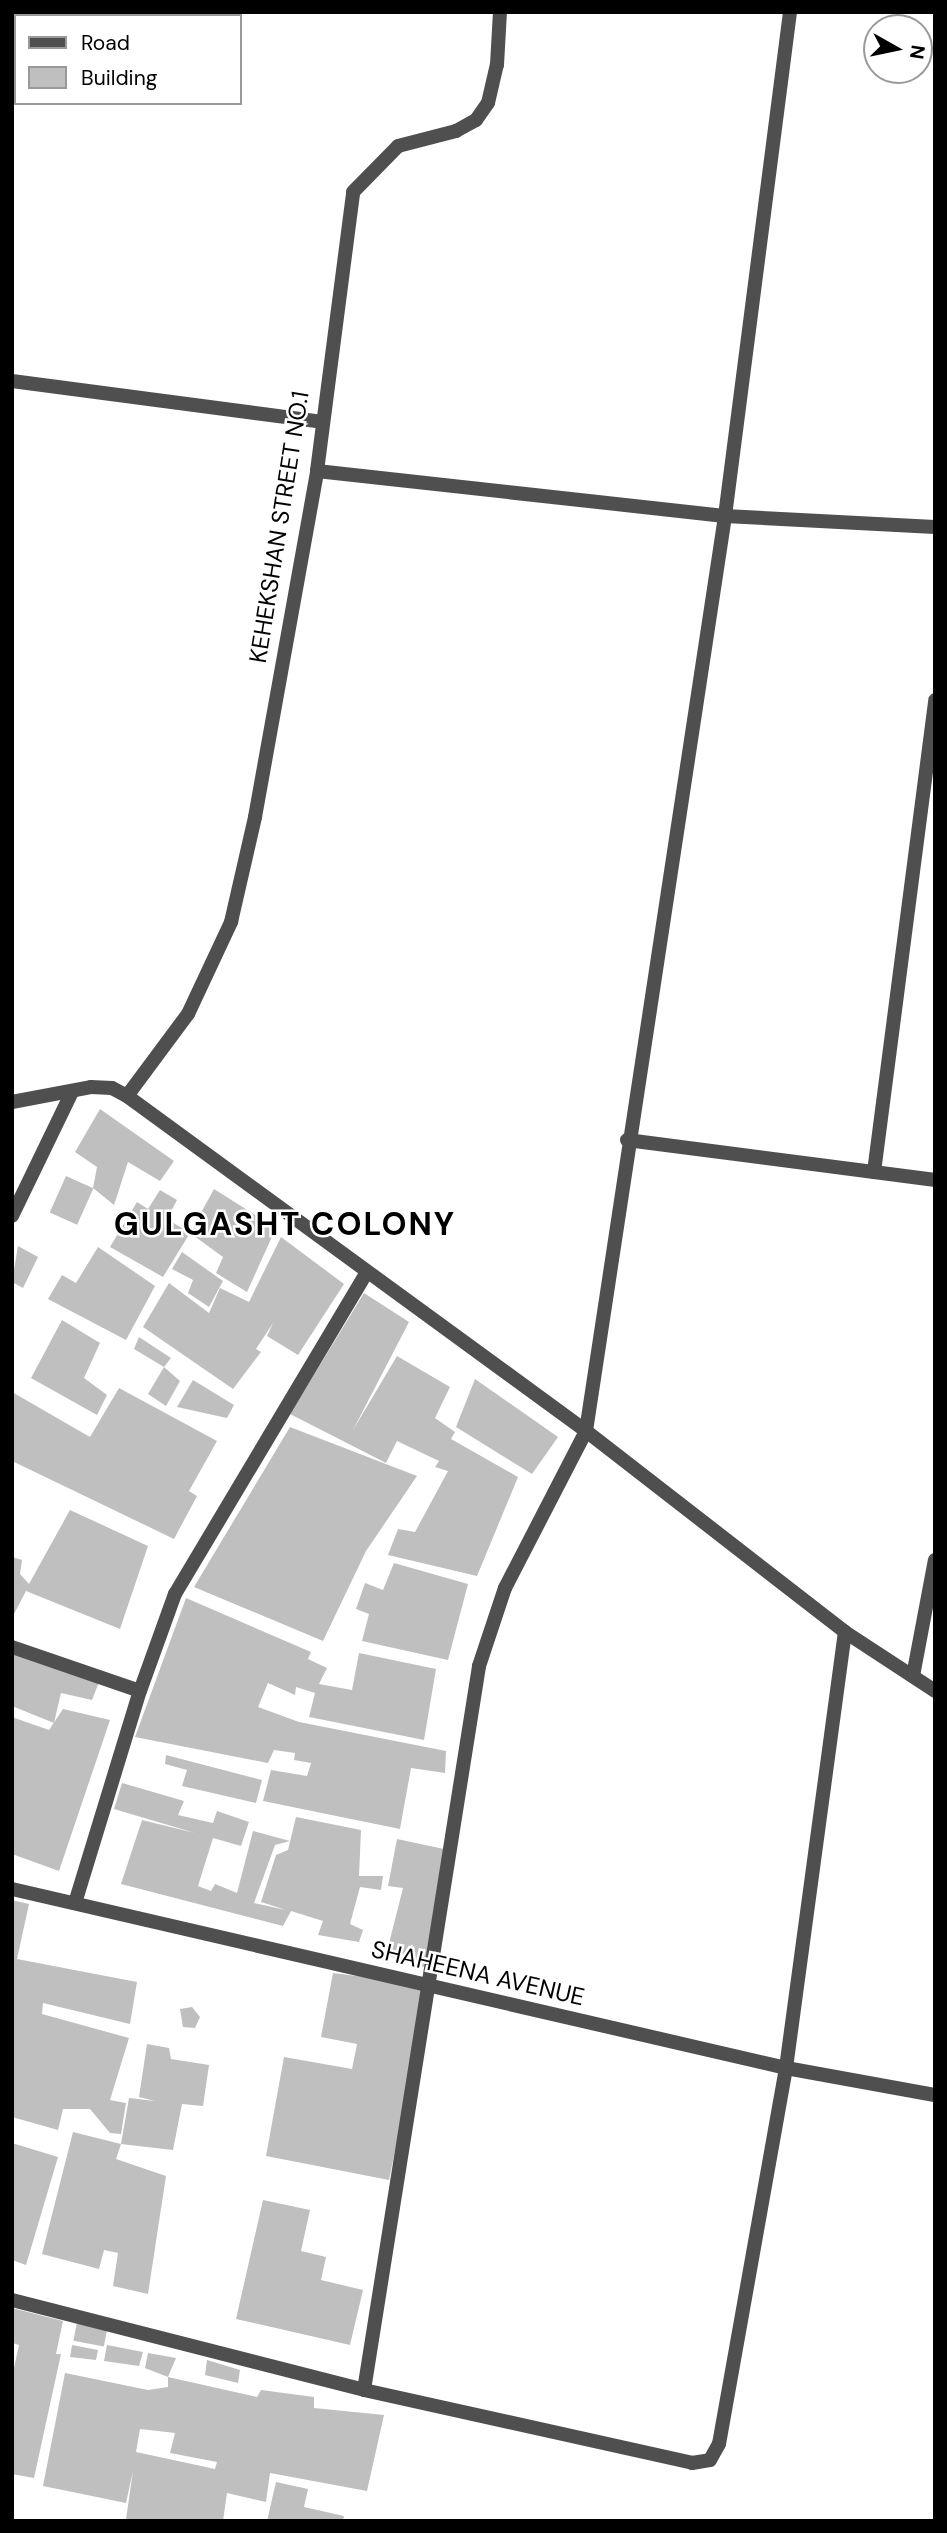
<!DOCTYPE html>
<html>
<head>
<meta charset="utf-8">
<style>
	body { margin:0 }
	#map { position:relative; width:947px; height:2533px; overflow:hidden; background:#fff; font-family:"DM Sans",sans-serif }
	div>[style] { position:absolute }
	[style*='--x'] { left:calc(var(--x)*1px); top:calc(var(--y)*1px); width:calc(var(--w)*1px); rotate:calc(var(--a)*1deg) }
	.building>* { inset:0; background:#bfbfbf; transform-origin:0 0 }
	.street>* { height:14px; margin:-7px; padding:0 7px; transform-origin:7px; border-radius:7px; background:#4f4f4f }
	span { translate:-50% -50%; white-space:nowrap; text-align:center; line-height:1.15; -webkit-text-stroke:5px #fff; paint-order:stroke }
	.street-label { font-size:24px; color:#000 }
	.district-label { font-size:32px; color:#000; font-weight:700; letter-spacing:2px }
	.frame { position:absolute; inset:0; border:14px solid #000; pointer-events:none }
	.legend { position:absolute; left:14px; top:14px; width:228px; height:91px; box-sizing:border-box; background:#fff; border:2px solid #999; margin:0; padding:9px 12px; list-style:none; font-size:21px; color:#000 }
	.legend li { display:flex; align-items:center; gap:14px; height:35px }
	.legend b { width:35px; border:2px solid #999 }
	.north { position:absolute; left:863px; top:14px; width:70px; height:70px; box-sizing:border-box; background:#fff; border:2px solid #999; border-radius:50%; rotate:99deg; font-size:19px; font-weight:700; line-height:28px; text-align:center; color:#000 }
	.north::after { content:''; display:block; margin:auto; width:24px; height:32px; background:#000; clip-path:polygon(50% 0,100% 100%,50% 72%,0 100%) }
</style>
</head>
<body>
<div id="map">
	<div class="building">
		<div style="clip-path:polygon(100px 1109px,174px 1161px,160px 1181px,128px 1162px,114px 1205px,93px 1188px,97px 1167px,75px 1152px)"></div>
		<div style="left:66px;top:1176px;width:30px;height:40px;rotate:24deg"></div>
		<div style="clip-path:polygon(214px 1189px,276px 1228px,247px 1292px,216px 1273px,223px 1257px,190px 1233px)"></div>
		<div style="clip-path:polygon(160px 1190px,177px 1200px,167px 1219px,190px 1233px,163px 1277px,110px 1247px,137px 1202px,148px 1209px)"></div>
		<div style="clip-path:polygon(281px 1237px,344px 1284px,298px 1355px,267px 1336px,273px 1323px,256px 1349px,261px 1352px,233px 1389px,143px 1327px,169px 1283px,209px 1313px,220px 1288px,249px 1302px)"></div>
		<div style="clip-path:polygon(18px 1246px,38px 1257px,23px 1288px,12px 1282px)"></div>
		<div style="clip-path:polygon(98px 1247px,155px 1286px,126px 1340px,48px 1299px,62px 1275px,76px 1283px)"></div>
		<div style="clip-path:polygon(182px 1252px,223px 1281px,209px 1307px,188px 1293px,193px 1280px,172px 1269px)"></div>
		<div style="clip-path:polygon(364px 1293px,409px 1322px,353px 1430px,397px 1356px,450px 1387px,435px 1418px,455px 1432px,451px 1439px,518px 1477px,477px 1576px,388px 1555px,398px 1529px,415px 1532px,448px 1471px,435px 1467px,439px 1461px,397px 1441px,386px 1463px,290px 1414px)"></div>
		<div style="clip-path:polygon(62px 1320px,100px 1343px,84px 1378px,107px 1395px,97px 1415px,31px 1378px)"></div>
		<div style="clip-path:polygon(139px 1337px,171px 1358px,164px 1367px,134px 1349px)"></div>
		<div style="clip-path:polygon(164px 1367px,180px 1381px,166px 1406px,148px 1394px)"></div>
		<div style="clip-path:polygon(475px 1379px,558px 1437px,532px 1474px,456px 1427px)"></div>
		<div style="clip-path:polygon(193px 1380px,234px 1405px,227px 1418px,177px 1407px)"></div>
		<div style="clip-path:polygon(119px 1388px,217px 1441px,189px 1491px,197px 1496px,174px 1539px,12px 1461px,12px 1392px,90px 1437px)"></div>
		<div style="clip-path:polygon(290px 1427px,417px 1476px,366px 1551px,323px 1641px,194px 1587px)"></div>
		<div style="clip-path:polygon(70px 1510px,148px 1546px,120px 1629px,26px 1591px,12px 1618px,12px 1557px,22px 1560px,20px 1574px,29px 1584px)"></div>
		<div style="clip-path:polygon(394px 1563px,468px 1584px,448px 1660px,362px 1641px,369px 1614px,356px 1609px,365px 1583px,383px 1590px)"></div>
		<div style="clip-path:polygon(186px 1598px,311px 1652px,308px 1659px,327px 1668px,319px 1684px,352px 1690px,359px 1653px,436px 1669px,424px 1740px,309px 1717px,315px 1693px,296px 1687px,295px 1695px,268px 1683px,258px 1707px,299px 1722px,446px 1751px,445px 1773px,411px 1768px,400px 1829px,263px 1801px,271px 1770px,307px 1776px,311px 1763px,294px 1760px,295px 1753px,274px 1750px,268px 1763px,135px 1737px)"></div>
		<div style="clip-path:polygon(12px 1653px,99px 1682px,92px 1700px,61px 1693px,54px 1723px,12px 1706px)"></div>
		<div style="clip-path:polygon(63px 1709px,110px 1720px,59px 1871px,12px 1854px,12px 1717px,49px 1730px)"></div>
		<div style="clip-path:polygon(166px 1755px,262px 1780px,256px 1803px,182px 1786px,187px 1770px,165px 1764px)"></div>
		<div style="clip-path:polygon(122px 1783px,184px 1801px,178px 1815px,213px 1823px,217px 1811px,249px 1822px,241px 1846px,213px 1838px,198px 1886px,211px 1891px,215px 1884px,237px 1893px,253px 1831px,290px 1841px,275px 1845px,254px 1903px,286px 1910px,261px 1902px,276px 1855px,288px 1850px,296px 1817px,361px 1830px,359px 1876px,383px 1876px,381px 1890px,360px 1887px,350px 1924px,363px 1930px,359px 1942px,318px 1935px,323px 1921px,291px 1911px,283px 1926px,121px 1884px,142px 1820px,195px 1833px,114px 1809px)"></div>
		<div style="clip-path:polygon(397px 1839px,444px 1849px,431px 1969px,386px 1955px,403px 1888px,388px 1886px)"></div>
		<div style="clip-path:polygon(12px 1900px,29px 1904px,17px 1959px,137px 1982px,130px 2024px,43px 2003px,42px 2014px,129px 2038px,110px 2100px,126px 2103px,121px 2134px,110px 2133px,90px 2109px,63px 2109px,58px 2130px,12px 2117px)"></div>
		<div style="clip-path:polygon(333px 1973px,429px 1985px,389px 2180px,266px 2156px,284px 2057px,352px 2069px,357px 2044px,321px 2037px)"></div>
		<div style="clip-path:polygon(192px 2007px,200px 2017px,195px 2028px,183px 2027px,180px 2009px)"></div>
		<div style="clip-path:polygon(147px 2044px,169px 2048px,171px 2059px,209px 2065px,203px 2106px,182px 2104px,173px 2150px,121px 2144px,129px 2098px,155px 2101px,139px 2097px)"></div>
		<div style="clip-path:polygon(73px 2132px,121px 2144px,116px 2159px,166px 2176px,148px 2294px,113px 2286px,118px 2253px,104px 2250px,99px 2269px,42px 2254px)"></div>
		<div style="clip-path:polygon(12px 2143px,58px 2157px,26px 2265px,12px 2260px)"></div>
		<div style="clip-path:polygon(263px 2200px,310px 2210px,301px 2251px,326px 2257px,321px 2280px,363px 2290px,350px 2345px,236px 2319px)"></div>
		<div style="clip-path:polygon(12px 2308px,63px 2321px,56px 2354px,61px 2354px,34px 2478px,12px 2474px,12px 2377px,19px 2345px,12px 2343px)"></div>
		<div style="left:77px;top:2322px;width:31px;height:19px;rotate:11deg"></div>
		<div style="clip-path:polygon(72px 2345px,98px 2350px,96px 2360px,70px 2357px)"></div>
		<div style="clip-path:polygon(107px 2345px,143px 2352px,139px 2366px,104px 2361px)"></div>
		<div style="clip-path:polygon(evenodd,148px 2353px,176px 2358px,168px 2377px,257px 2397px,261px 2390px,314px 2397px,314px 2408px,384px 2415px,367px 2491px,270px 2473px,266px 2502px,227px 2493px,223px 2521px,134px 2521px,126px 2519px,133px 2471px,126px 2503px,43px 2486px,65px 2373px,148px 2390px,168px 2387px,168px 2377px,145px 2368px,148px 2353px,140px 2429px,175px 2433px,170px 2453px,217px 2462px,215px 2469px,136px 2452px,140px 2429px)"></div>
		<div style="clip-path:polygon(207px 2360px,240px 2370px,238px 2383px,205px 2375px)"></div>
		<div style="clip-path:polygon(276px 2482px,308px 2489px,304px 2507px,344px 2516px,343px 2521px,267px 2521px)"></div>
	</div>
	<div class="street">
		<div style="--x:12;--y:381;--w:313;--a:7.5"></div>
		<div style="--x:317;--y:471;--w:410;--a:6.3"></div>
		<div style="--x:725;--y:516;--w:210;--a:3"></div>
		<div style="--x:127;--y:1096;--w:102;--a:-53.4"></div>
		<div style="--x:188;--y:1014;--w:102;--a:-64.9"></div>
		<div style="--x:231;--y:922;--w:108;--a:-77.1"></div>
		<div style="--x:255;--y:817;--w:352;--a:-79.8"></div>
		<div style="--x:317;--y:471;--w:281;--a:-82.6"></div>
		<div style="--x:353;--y:192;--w:64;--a:-45.6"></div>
		<div style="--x:398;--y:146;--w:60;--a:-14.5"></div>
		<div style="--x:456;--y:131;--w:23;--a:-29"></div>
		<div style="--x:476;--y:120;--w:21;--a:-55"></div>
		<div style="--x:488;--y:103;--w:39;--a:-77"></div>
		<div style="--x:497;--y:65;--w:53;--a:-86.8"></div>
		<div style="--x:12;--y:1102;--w:80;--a:-10.8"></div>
		<div style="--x:91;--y:1087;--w:21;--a:3"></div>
		<div style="--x:112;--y:1088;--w:17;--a:28"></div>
		<div style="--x:127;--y:1096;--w:568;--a:36.12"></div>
		<div style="--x:586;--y:1431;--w:328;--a:37.8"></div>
		<div style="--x:845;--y:1632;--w:108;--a:33.2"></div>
		<div style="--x:627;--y:1140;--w:311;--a:7.4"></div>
		<div style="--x:874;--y:1172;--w:476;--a:-82.6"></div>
		<div style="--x:12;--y:1216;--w:138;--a:-64.2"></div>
		<div style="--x:12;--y:1647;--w:135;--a:19"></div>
		<div style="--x:913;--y:1676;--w:118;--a:-79.3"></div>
		<div style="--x:12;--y:1889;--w:794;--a:13.02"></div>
		<div style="--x:786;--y:2068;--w:151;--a:10.3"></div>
		<div style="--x:75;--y:1903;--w:222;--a:-73"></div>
		<div style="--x:140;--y:1691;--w:103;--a:-70.2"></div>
		<div style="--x:175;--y:1594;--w:375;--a:-59.2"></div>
		<div style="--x:12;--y:2300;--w:363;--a:14.3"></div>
		<div style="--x:364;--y:2390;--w:336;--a:12.5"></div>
		<div style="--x:692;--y:2463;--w:18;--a:-9"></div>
		<div style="--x:710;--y:2460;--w:18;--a:-61"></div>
		<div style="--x:719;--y:2444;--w:382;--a:-79.9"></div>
		<div style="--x:786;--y:2068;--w:440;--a:-82.3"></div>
		<div style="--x:364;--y:2390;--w:733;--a:-80.97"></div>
		<div style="--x:479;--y:1666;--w:82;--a:-71.6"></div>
		<div style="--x:505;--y:1588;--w:177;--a:-62.7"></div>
		<div style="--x:586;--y:1431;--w:925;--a:-81.36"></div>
		<div style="--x:725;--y:516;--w:508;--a:-82.65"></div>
	</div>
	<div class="street-label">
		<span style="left:279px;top:527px;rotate:-81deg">KEHEKSHAN STREET NO.1</span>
		<span style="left:478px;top:1973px;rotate:13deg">SHAHEENA AVENUE</span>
	</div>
	<div class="district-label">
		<span style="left:285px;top:1224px">GULGASHT COLONY</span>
	</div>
	<div class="frame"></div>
	<ul class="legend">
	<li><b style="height:9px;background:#4f4f4f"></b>Road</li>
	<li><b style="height:19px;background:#bfbfbf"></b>Building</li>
	</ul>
	<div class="north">N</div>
</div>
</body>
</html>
